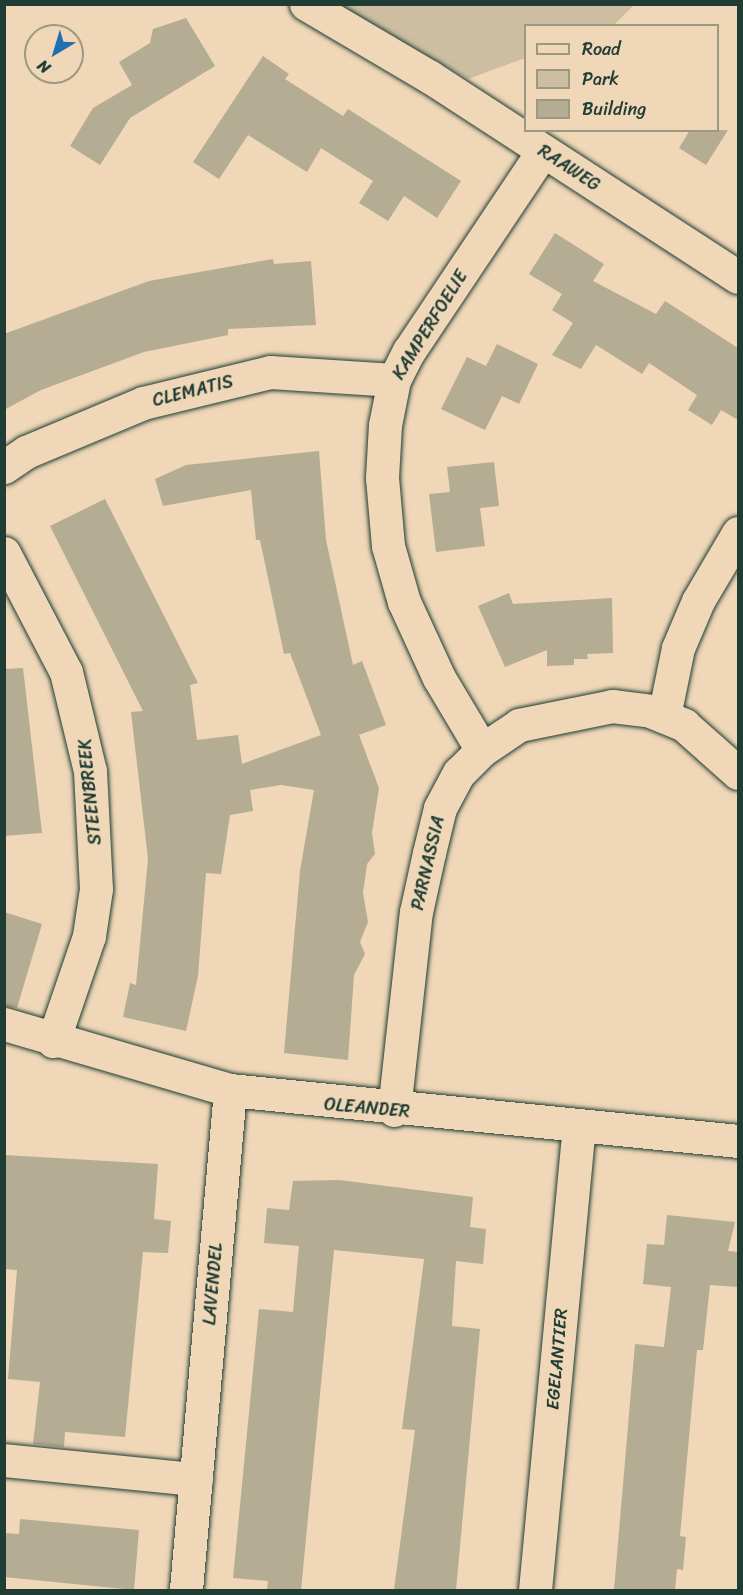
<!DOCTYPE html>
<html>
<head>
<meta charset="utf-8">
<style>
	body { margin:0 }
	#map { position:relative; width:743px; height:1595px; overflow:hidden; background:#efd7b7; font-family:Sriracha,sans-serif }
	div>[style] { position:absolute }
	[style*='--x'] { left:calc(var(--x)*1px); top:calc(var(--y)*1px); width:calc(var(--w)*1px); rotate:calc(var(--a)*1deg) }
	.green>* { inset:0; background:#cdbea2 }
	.building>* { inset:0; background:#b4ac93 }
	.roads { filter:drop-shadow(0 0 2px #1f3d34) drop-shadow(0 0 2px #1f3d34) }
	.minor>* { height:33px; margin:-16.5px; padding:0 16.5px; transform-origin:16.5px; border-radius:16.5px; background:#efd7b7 }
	span { translate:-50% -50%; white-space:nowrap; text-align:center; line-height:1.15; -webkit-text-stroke:4.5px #efd7b7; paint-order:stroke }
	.street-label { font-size:18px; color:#1f3d34 }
	.frame { position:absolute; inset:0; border:6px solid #1f3d34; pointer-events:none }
	.legend { position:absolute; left:524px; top:24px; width:195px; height:108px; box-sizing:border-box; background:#efd7b7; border:2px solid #9c9983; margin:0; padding:8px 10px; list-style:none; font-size:18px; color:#1f3d34 }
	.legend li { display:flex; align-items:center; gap:12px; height:30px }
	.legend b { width:30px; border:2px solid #9c9983 }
	.north { position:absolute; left:24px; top:24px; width:60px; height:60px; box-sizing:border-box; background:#efd7b7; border:2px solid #9c9983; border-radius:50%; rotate:218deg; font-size:16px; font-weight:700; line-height:24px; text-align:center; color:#1f3d34 }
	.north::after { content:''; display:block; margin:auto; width:21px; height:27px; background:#1f6fb2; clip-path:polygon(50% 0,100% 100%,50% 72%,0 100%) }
</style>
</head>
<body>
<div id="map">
	<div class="green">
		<div style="clip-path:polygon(335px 5px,634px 5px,614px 25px,526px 26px,525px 58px,468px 79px)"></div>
	</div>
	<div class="building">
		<div style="clip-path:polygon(186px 18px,215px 66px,130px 118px,100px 165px,70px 146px,93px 108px,132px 85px,119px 62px,150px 43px,153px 29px)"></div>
		<div style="clip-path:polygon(263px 56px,289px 74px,285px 79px,343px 116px,348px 109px,461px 181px,437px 218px,404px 196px,388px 221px,359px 203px,373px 181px,321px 148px,307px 172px,248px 135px,219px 179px,193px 162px)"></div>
		<div style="clip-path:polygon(690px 130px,728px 130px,706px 165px,679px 148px)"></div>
		<div style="clip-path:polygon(555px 233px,604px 264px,593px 281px,656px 314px,665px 301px,738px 348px,738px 420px,721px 410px,712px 425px,688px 410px,697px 395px,649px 363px,642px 374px,596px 345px,581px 369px,552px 355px,573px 323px,552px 310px,562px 294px,529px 274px)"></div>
		<div style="clip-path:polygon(273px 259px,274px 264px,311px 261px,316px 325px,228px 329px,228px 335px,144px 352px,41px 390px,4px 410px,4px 334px,149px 281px)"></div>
		<div style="clip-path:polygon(497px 344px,538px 364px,519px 404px,502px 396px,485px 430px,441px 409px,467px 357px,486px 366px)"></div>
		<div style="clip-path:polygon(319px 451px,326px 540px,353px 665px,362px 661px,386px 725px,359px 735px,379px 788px,372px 833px,375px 854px,367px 864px,363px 893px,368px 922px,360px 942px,365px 954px,354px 975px,348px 1060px,284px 1053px,300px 871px,314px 790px,281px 785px,250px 790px,253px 811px,230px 815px,221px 874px,206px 873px,198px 976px,186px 1031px,123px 1017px,130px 983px,136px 985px,148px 859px,131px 712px,143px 711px,50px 526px,105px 499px,198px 683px,190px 685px,197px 740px,238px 735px,242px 764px,321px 735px,290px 653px,284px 654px,260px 540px,256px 540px,251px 490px,163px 506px,155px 479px,186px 465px)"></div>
		<div style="clip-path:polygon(494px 462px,499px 506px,480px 508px,485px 546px,436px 552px,429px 494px,450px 492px,447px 467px)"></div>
		<div style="clip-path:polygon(509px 593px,513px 604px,612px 598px,613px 653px,587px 654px,588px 659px,574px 659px,574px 665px,547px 666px,547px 650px,505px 667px,478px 606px)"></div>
		<div style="clip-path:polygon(23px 668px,42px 833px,4px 836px,4px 669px)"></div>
		<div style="clip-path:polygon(4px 912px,42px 924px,17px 1008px,4px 1006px)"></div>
		<div style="clip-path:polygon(4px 1155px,158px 1164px,154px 1219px,171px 1221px,168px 1253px,143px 1252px,125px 1437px,65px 1432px,64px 1447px,33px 1444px,40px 1382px,8px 1379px,17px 1270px,4px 1269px)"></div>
		<div style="clip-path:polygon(339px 1180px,473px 1197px,470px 1227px,486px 1229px,483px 1264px,456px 1261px,452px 1326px,480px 1329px,456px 1590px,394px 1590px,415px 1430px,402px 1429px,424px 1259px,334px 1250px,301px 1590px,267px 1590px,268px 1581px,233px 1578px,259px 1309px,293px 1312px,299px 1246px,264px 1243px,267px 1208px,289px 1210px,293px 1181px)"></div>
		<div style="clip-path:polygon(667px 1215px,735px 1222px,728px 1251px,738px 1252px,738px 1287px,710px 1285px,703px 1350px,697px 1350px,680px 1536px,686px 1537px,683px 1570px,677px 1569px,675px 1590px,614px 1590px,635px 1344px,664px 1347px,671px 1287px,643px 1284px,647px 1244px,664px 1245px)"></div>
		<div style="clip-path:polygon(20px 1519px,139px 1530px,134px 1590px,4px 1577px,4px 1533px,19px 1534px)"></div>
	</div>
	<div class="roads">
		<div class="minor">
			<div style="--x:306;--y:4;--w:144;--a:30.5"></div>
			<div style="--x:430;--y:77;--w:367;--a:33"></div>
			<div style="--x:4;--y:467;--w:27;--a:-34"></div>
			<div style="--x:26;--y:452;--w:127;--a:-22.7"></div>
			<div style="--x:143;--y:403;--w:131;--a:-13.7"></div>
			<div style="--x:270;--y:372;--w:124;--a:3.7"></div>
			<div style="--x:4;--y:553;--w:134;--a:62.5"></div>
			<div style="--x:66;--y:672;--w:102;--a:76.4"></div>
			<div style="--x:90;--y:771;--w:118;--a:87.1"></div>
			<div style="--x:96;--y:889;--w:48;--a:98.5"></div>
			<div style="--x:89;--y:936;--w:111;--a:108.9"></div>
			<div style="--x:664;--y:716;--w:69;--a:-78.4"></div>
			<div style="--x:678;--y:648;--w:51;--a:-66.9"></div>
			<div style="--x:698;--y:601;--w:79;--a:-59.5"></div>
			<div style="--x:482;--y:750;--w:84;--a:-120.8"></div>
			<div style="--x:439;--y:678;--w:84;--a:-114.7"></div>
			<div style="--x:404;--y:602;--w:58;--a:-105.9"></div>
			<div style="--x:388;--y:546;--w:68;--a:-95"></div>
			<div style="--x:382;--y:478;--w:53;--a:-86.8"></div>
			<div style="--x:385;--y:425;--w:46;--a:-78.7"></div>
			<div style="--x:394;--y:380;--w:33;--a:-63"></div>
			<div style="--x:409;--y:351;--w:239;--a:-56.2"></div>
			<div style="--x:4;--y:1024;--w:235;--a:16.3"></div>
			<div style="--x:230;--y:1090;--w:511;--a:5.73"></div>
			<div style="--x:394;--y:1110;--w:199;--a:-83.7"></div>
			<div style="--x:416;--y:912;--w:60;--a:-77.6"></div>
			<div style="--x:429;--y:853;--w:46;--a:-76.3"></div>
			<div style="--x:440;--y:808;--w:40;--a:-62"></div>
			<div style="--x:459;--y:773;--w:33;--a:-45"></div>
			<div style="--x:482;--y:750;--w:45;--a:-34"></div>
			<div style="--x:519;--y:725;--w:95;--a:-11.5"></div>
			<div style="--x:612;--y:706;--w:38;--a:7"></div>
			<div style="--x:650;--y:711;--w:37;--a:22"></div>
			<div style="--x:684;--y:725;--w:72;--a:41.6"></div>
			<div style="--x:4;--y:1460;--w:193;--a:5.7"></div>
			<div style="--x:186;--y:1589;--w:501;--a:-84.96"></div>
			<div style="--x:535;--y:1590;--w:465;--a:-84.6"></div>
		</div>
	</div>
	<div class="street-label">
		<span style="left:569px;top:168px;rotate:33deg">RAAWEG</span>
		<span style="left:430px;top:325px;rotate:-58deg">KAMPERFOELIE</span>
		<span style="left:193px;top:391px;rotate:-14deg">CLEMATIS</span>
		<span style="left:90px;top:792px;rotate:-96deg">STEENBREEK</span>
		<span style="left:428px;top:863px;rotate:-77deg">PARNASSIA</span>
		<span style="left:367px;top:1108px;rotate:5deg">OLEANDER</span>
		<span style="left:213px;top:1284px;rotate:-85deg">LAVENDEL</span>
		<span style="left:557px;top:1359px;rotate:-85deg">EGELANTIER</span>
	</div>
	<div class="frame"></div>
	<ul class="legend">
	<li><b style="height:8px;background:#efd7b7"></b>Road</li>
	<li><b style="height:16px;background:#cdbea2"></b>Park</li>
	<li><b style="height:16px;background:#b4ac93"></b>Building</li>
	</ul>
	<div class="north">N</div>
</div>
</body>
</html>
